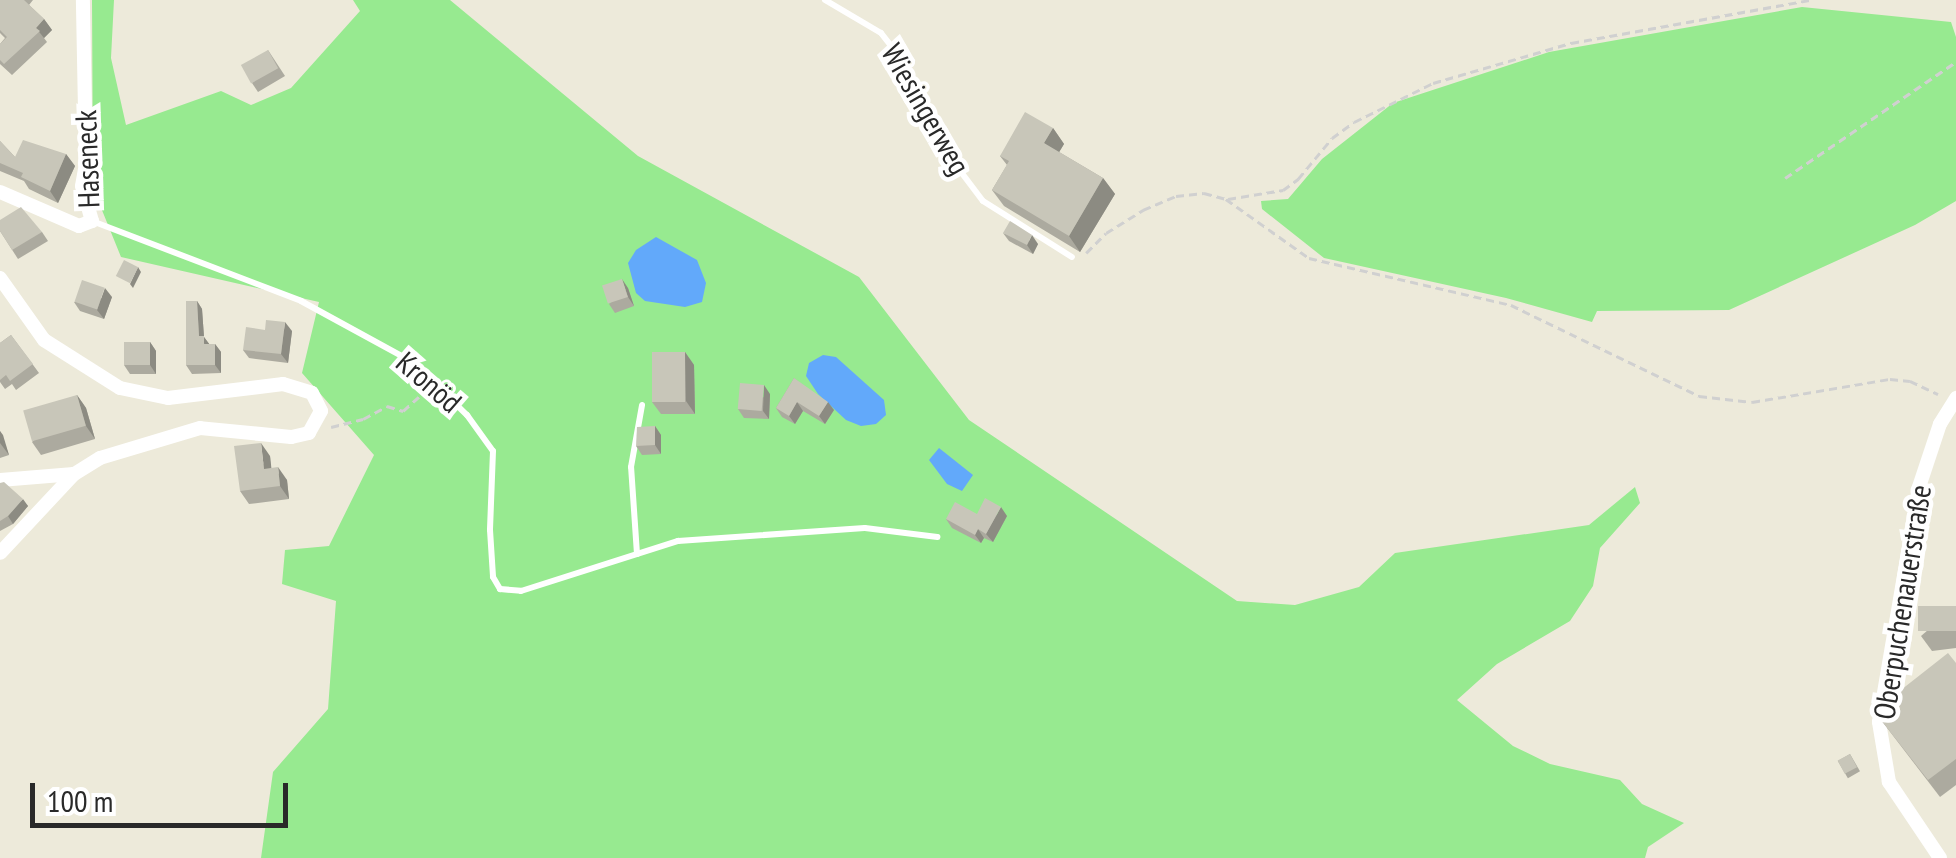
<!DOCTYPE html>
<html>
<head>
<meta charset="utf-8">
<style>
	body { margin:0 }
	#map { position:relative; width:1956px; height:858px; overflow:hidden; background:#edeada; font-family:"PT Sans Narrow",sans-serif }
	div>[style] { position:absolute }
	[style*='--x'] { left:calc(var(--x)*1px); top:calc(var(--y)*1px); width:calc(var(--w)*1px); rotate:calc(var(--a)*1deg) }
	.green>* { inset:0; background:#97ea90 }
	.water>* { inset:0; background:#62a9fa }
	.path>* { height:2.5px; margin-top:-1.25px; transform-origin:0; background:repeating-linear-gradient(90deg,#d0d0d0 0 8px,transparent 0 13px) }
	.lane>* { height:6px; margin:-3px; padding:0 3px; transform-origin:3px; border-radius:3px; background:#fff }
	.street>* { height:14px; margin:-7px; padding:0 7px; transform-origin:7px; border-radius:7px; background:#fff }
	.wall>* { inset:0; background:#acaa9f; transform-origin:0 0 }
	.shaded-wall>* { inset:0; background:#8c8b82 }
	.building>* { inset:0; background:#c8c6b9; transform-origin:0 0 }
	span { translate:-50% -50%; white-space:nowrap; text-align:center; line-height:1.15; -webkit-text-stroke:9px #fff; paint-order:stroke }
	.street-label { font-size:30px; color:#292929 }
	.scale { position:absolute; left:30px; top:783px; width:258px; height:45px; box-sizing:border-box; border:5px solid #292929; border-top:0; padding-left:12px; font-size:30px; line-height:35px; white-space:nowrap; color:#292929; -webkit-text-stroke:8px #fff; paint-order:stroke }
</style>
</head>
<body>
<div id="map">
	<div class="green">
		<div style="clip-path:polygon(92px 0,114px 0,111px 58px,126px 125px,221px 91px,251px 105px,291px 88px,360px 11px,353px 0,450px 0,638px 156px,859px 277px,969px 420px,1237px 601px,1295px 605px,1359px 587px,1395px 553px,1589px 525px,1635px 487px,1640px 503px,1600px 548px,1593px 586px,1570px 621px,1497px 664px,1457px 700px,1513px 746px,1550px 764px,1620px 780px,1642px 804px,1684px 823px,1648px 847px,1645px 858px,261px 858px,273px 772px,328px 709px,336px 601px,282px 584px,285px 550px,329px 546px,374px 455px,302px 373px,319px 302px,121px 257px,93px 188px)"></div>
		<div style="clip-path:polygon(1802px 7px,1951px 22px,1956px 37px,1956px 201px,1915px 225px,1729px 310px,1597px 311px,1592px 322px,1506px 298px,1324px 258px,1262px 209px,1261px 201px,1288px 199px,1322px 159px,1393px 103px,1549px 52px)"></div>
	</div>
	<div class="water">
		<div style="clip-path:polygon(656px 237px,697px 260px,706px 283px,702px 302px,685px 307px,645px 301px,636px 293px,628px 263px,636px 250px)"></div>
		<div style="clip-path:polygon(823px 355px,836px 357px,884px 400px,886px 415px,876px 424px,861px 426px,846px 420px,818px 394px,806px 376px,809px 363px)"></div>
		<div style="clip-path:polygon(939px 448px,973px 475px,962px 491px,947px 484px,929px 460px)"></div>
	</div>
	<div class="path">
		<div style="--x:1785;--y:178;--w:207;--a:-34.2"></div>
		<div style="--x:1228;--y:199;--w:56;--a:-9.3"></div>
		<div style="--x:1283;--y:190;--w:19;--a:-36"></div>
		<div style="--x:1298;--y:179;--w:53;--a:-50.3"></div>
		<div style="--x:1332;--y:138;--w:27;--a:-36"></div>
		<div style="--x:1354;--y:122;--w:88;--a:-26.3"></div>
		<div style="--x:1433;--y:83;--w:144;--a:-16.2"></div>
		<div style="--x:1571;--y:43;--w:242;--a:-10.2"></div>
		<div style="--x:1086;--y:253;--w:28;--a:-45"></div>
		<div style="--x:1106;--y:233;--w:44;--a:-31.9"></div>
		<div style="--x:1143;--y:210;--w:36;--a:-23"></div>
		<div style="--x:1176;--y:196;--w:28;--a:-6"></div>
		<div style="--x:1204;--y:193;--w:23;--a:15"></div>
		<div style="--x:1226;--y:199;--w:102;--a:35.4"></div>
		<div style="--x:1309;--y:258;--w:207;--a:13.1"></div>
		<div style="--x:1511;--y:305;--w:209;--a:25.8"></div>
		<div style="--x:1699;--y:396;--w:53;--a:6.5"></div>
		<div style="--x:1752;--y:402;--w:140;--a:-9.5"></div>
		<div style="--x:1890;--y:379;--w:20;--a:6"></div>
		<div style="--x:1910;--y:381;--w:31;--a:25"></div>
		<div style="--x:331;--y:427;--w:33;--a:-14"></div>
		<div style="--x:363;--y:419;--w:27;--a:-28"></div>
		<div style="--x:387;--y:406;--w:17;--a:17"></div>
		<div style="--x:403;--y:411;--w:30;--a:-42"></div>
	</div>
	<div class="lane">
		<div style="--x:825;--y:0;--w:65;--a:30.5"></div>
		<div style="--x:881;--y:33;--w:24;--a:52"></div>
		<div style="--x:896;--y:52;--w:132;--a:61.9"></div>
		<div style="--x:958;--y:168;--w:41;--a:52.9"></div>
		<div style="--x:983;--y:201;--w:105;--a:32.2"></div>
		<div style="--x:92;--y:221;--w:224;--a:20.9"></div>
		<div style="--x:301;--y:301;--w:128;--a:28.6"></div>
		<div style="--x:413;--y:362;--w:76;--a:44.5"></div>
		<div style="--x:467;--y:415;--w:44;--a:54.2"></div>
		<div style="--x:493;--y:451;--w:79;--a:92.2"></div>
		<div style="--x:490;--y:530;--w:47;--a:86.3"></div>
		<div style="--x:493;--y:577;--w:14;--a:60"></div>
		<div style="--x:500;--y:589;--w:21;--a:5"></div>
		<div style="--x:521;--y:591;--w:165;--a:-17.7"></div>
		<div style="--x:678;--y:541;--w:187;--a:-4"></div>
		<div style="--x:865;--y:528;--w:73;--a:7.1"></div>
		<div style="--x:637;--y:554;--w:87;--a:-93.9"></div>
		<div style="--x:631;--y:467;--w:63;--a:-79.9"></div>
	</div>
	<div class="street">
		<div style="--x:0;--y:192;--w:86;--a:23.3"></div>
		<div style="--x:79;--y:226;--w:14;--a:-21"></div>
		<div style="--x:92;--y:221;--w:36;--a:-106"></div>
		<div style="--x:82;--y:186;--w:23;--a:-80"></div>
		<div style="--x:86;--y:163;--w:163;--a:-91.1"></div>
		<div style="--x:0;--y:278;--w:76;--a:54.6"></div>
		<div style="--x:44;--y:340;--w:90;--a:32.3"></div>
		<div style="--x:120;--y:388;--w:49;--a:11.8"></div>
		<div style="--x:168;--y:398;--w:116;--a:-6.9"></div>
		<div style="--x:283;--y:384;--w:30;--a:17"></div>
		<div style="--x:312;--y:393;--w:20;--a:63"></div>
		<div style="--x:321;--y:411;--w:25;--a:119"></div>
		<div style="--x:309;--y:433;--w:18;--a:167"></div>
		<div style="--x:291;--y:437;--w:91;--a:-174.4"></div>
		<div style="--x:200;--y:428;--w:104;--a:163.3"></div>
		<div style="--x:100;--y:458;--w:31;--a:148"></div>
		<div style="--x:74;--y:474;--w:108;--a:133.1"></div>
		<div style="--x:0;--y:480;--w:74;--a:-4.6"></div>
		<div style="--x:1940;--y:858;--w:92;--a:-123.9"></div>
		<div style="--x:1889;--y:782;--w:61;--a:-99.5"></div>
		<div style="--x:1879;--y:722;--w:238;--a:-80.3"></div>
		<div style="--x:1919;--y:487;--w:66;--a:-71.6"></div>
		<div style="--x:1940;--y:424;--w:31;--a:-58"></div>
	</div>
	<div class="wall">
		<div style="clip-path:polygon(0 0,33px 0,29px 5px,44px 19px,52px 30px,44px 38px,47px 42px,12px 75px,0 64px,0 44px,5px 38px,0 33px)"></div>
		<div style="clip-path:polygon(268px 50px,285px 76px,258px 92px,252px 83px)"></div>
		<div style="clip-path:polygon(1053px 128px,1064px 144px,1059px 152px,1103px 178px,1115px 194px,1080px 252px,1004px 206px,992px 190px,1007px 165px,1000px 156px)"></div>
		<div style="clip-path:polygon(0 141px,15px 157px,66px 154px,75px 166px,58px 203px,29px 189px,24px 181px,0 171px)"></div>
		<div style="clip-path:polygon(0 231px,42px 232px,48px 241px,18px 259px)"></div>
		<div style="clip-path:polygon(1003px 233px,1038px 244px,1033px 254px,1009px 241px)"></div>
		<div style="clip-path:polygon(628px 288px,634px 306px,615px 313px,609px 304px)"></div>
		<div style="clip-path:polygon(112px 297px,104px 319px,80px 311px,74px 302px)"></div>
		<div style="clip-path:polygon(197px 301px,202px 309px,204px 337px,209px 344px,215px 344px,221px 352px,221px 373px,192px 374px,186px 365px)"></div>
		<div style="clip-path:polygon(265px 330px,292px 331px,288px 363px,249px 358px,243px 350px)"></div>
		<div style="clip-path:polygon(11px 335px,39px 373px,16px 390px,12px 384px,5px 389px,0 382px,0 343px)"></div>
		<div style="clip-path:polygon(150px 342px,156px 351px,156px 374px,130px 374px,124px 365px)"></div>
		<div style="clip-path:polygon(685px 352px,694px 365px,695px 414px,661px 414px,652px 402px)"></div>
		<div style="clip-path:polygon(794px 378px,834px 410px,825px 424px,803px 411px,795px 424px,782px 417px,776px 408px)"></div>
		<div style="clip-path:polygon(770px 394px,769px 419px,744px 418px,738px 409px)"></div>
		<div style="clip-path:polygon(77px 395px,86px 408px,95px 439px,41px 455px,32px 442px)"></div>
		<div style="clip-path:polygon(655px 426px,661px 435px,661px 454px,642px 455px,636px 446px)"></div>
		<div style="clip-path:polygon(0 431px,9px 455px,0 458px)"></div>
		<div style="clip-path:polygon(270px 456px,271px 468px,287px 480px,289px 499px,249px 504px,240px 491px)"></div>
		<div style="clip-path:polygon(0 483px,28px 506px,13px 524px,0 531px)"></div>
		<div style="clip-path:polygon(977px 514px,1007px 516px,993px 542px,984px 538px,981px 543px,952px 528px,946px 519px)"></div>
		<div style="clip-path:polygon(1956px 606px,1956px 648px,1932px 651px,1921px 636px)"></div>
		<div style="clip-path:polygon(1956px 663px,1956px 785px,1940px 797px,1881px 720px)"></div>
		<div style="left:1850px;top:754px;width:20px;height:14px;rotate:60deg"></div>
	</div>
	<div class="shaded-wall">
		<div style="clip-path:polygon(44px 19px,52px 30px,44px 38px,36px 28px)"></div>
		<div style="clip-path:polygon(1053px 128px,1064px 144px,1055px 159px,1044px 143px)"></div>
		<div style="clip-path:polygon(66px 154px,75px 166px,58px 203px,50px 191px)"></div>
		<div style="clip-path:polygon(1103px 178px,1115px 194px,1080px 252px,1069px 236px)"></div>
		<div style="clip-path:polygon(1032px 235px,1038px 244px,1033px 254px,1027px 245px)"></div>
		<div style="clip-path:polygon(138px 267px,141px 272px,133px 288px,130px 284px)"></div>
		<div style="clip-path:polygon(622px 279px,628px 288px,634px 306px,628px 297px)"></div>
		<div style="clip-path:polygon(105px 288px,112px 297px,104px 319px,97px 310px)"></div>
		<div style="clip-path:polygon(197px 301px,202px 309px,204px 337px,210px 345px,210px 352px,199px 336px)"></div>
		<div style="clip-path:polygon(285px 322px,292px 331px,288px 363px,281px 354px)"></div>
		<div style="clip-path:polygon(150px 342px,156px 351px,156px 374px,150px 365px)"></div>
		<div style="clip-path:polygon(215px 344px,221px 352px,221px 373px,215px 365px)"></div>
		<div style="clip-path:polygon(685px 352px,694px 365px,695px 414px,686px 401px)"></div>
		<div style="clip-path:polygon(764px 385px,770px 394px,769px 419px,763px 411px)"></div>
		<div style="clip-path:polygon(77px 395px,86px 408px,95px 439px,86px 426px)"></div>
		<div style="clip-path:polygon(797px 402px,803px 411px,795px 424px,789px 416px)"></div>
		<div style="clip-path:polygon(828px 402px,834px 410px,825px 424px,819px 416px)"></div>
		<div style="clip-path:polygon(655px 426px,661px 435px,661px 454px,655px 445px)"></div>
		<div style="clip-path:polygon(0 431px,3px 435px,9px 455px,0 443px)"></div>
		<div style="clip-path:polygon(261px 443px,270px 456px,273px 482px,264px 469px)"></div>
		<div style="clip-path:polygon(278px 467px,287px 480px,289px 499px,280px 486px)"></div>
		<div style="clip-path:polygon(23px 499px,28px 506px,13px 524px,8px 516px)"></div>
		<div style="clip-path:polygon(1001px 507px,1007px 516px,993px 542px,986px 534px)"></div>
		<div style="clip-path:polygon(978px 529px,984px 538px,981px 543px,975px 535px)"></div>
	</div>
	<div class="building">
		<div style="clip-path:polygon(0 0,24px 0,44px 19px,36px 28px,40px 31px,4px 64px,0 60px,0 44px,7px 37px,0 30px)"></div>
		<div style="left:268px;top:50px;width:21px;height:31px;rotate:61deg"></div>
		<div style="clip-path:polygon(1025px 112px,1053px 128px,1044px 143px,1103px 178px,1069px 236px,992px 190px,1009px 161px,1000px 156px)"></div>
		<div style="clip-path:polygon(23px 140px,66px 154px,50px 191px,21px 177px,23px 173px,0 163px,0 141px,15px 157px)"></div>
		<div style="clip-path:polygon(21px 207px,42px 232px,12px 250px,0 231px,0 220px)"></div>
		<div style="clip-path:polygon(1010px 221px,1032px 235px,1027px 245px,1003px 233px)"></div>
		<div style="left:124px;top:260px;width:16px;height:18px;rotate:27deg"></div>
		<div style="left:622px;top:279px;width:19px;height:21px;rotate:72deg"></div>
		<div style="left:82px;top:280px;width:24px;height:23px;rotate:19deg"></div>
		<div style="clip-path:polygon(186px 301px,197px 301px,199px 336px,204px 336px,204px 344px,215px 344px,215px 365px,186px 365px)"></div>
		<div style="clip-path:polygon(266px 320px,285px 322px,281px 354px,243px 350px,246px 327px,265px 330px)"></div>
		<div style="clip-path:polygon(11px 335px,33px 364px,10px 381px,6px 375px,0 380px,0 343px)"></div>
		<div style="left:124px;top:342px;width:26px;height:23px"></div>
		<div style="left:652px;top:352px;width:33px;height:50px"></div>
		<div style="clip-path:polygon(794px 378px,828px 402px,819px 416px,797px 402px,789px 416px,776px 408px)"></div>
		<div style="left:740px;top:383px;width:24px;height:26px;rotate:5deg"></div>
		<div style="left:77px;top:395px;width:32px;height:56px;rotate:74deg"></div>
		<div style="clip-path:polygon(655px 426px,655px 445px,636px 446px,637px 427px)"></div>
		<div style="clip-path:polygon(261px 443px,264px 469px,278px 467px,280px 486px,240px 491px,234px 446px)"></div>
		<div style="clip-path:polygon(4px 482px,23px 499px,8px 516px,0 521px,0 483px)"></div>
		<div style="clip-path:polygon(985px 498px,1001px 507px,986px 534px,978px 529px,975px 535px,946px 519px,955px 502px,977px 514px)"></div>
		<div style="left:1956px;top:606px;width:25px;height:38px;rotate:90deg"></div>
		<div style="clip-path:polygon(1948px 653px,1956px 663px,1956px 759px,1928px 780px,1881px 720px,1899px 705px,1892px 697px)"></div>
		<div style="left:1850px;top:754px;width:15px;height:14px;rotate:62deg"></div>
	</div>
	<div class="street-label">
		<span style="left:926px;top:109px;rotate:60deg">Wiesingerweg</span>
		<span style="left:87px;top:159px;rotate:-92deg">Haseneck</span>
		<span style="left:429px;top:382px;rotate:41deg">Kronöd</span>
		<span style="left:1902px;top:602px;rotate:-81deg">Oberpuchenauerstraße</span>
	</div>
	<div class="scale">100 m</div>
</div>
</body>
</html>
